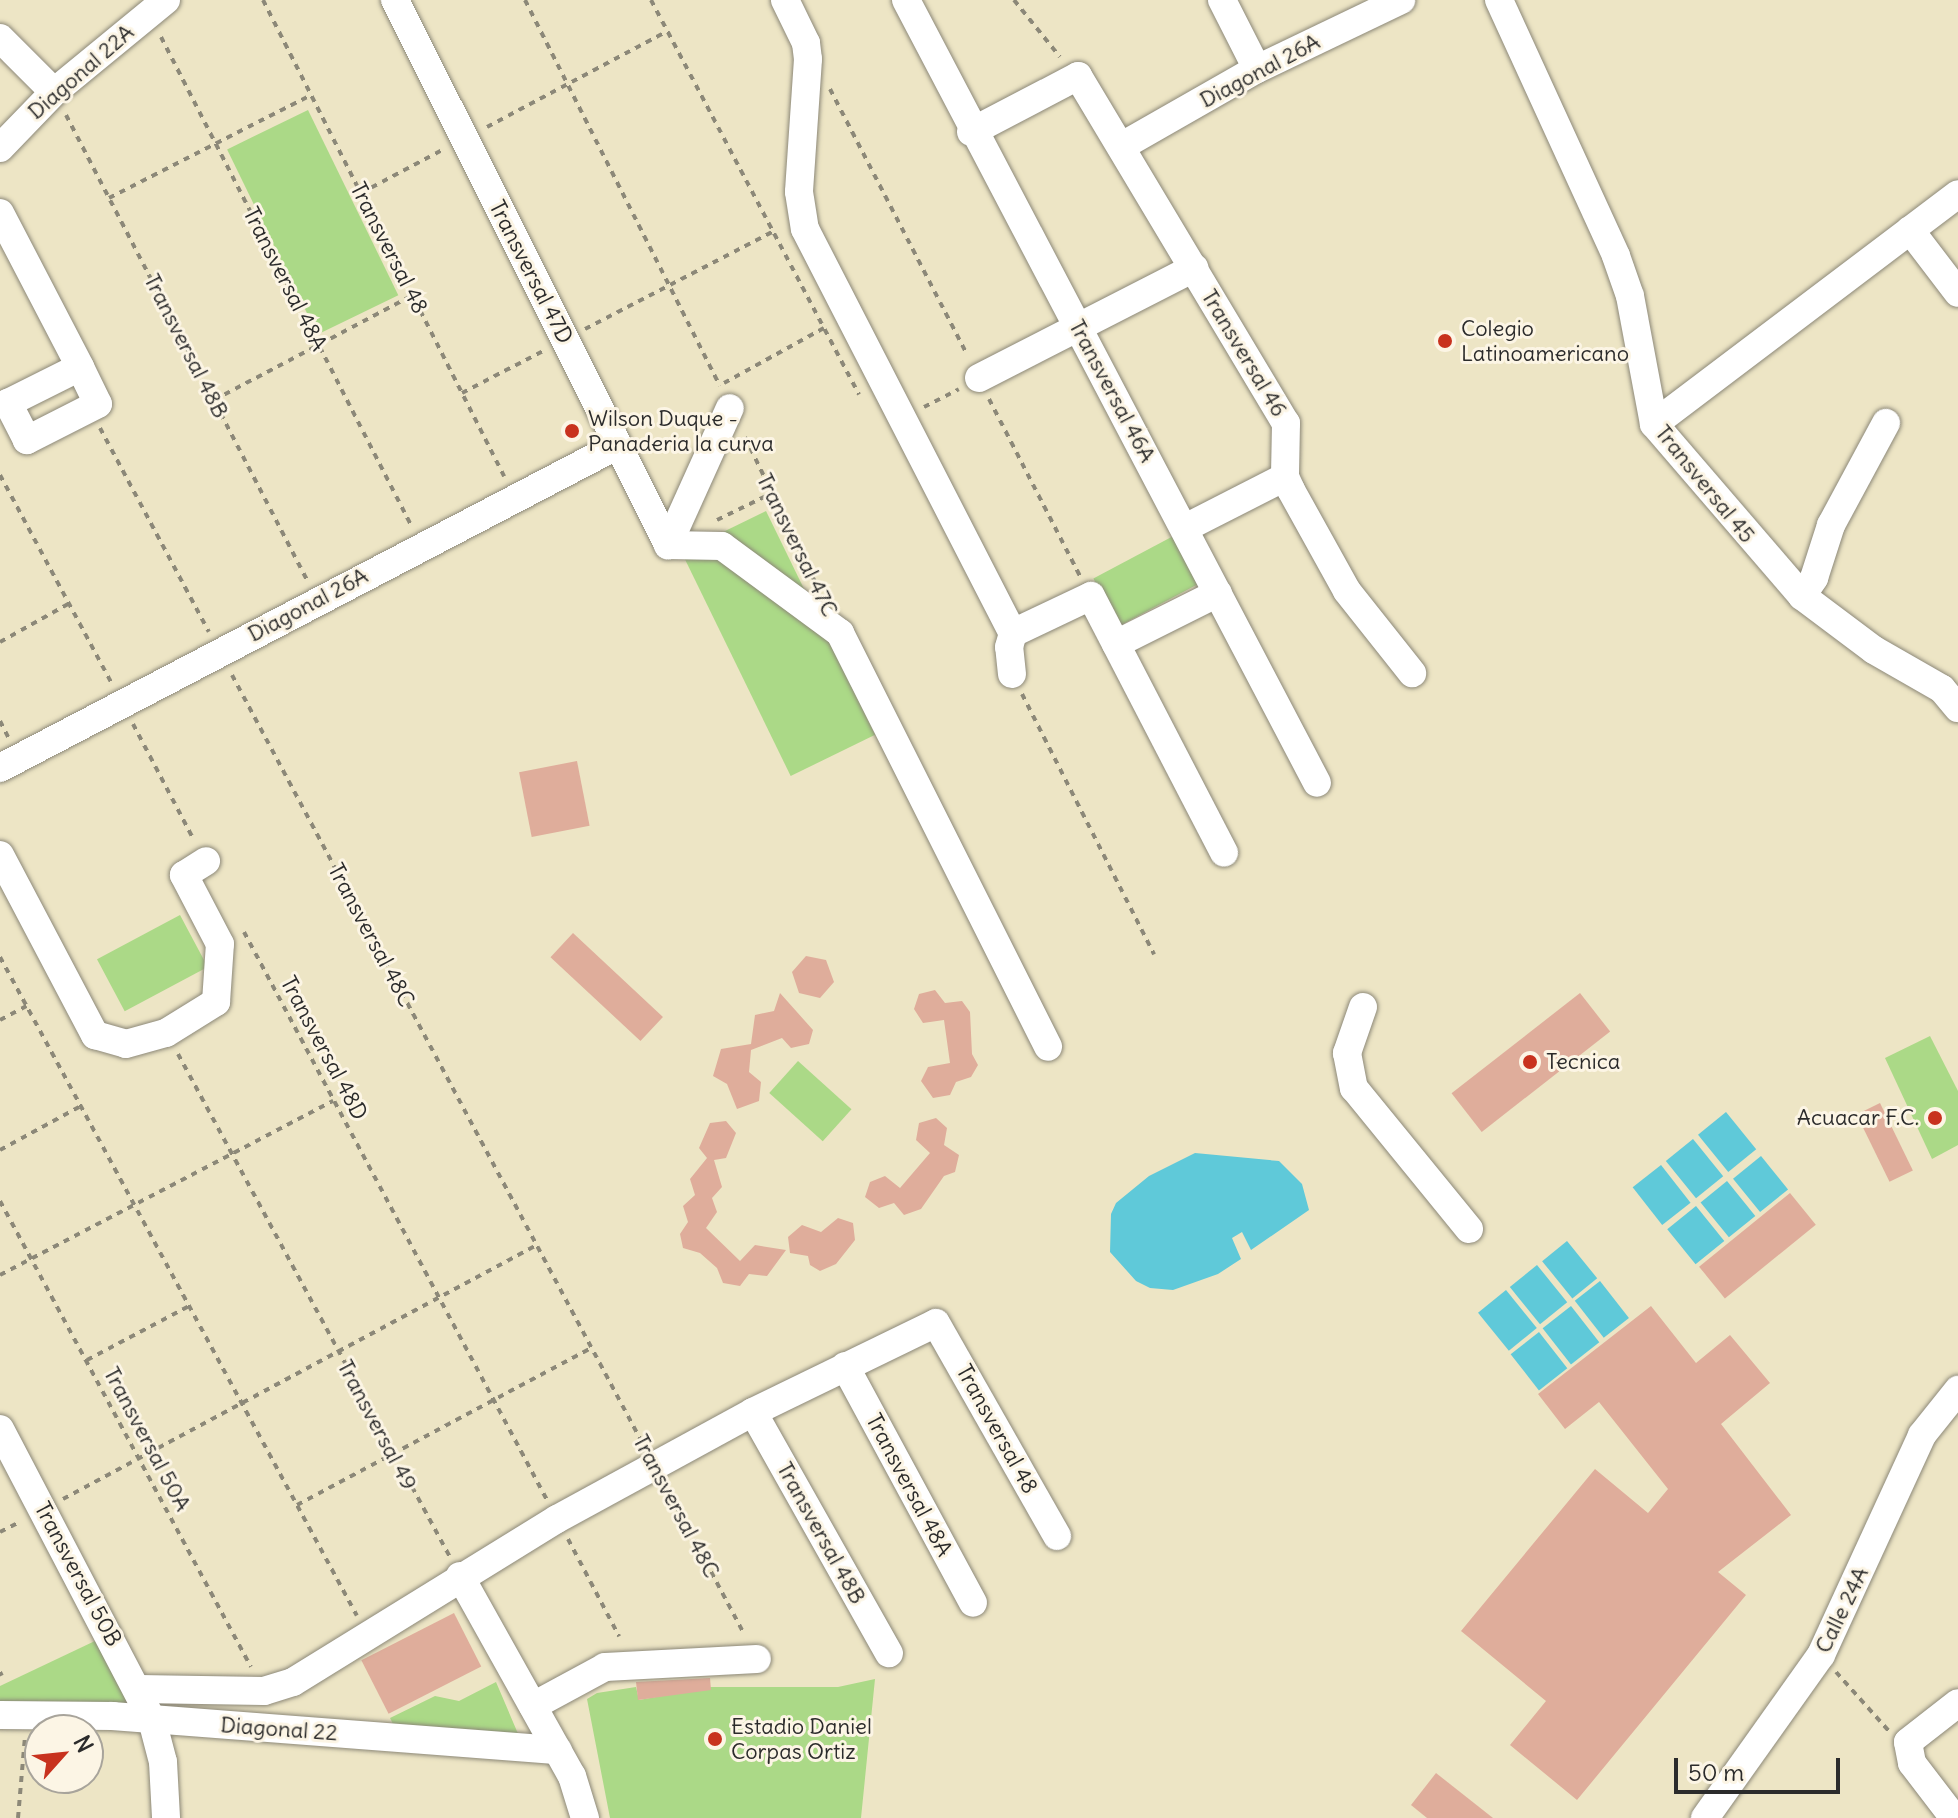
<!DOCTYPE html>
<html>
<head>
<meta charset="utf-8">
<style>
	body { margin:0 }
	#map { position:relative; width:1958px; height:1818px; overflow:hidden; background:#ede5c5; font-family:Delius,sans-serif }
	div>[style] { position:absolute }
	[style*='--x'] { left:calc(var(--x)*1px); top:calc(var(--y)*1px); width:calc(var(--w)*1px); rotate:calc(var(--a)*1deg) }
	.green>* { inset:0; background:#abd987; transform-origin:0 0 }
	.water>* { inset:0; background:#5fc9d9; transform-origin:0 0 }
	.building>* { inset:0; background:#dfad9b; transform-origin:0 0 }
	.path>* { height:4px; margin-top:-2px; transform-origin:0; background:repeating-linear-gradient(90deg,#8c8878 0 6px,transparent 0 12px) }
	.roads { filter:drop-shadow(0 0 2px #8c8878) drop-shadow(0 0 2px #8c8878) }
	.minor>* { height:28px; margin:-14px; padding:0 14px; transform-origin:14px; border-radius:14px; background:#fff }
	.dots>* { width:22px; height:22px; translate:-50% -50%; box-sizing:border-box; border:4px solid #fcf5e5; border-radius:50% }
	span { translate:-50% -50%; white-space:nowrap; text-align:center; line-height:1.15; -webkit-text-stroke:6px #fcf5e5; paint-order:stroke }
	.street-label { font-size:22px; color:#2b2b2b }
	.poi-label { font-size:22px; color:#2b2b2b }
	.left { translate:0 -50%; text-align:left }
	.right { translate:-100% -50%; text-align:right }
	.north { position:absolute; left:24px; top:1714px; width:80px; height:80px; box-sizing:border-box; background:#fcf5e5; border:2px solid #a8a49b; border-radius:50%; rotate:63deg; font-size:22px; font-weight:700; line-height:32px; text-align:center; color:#2b2b2b }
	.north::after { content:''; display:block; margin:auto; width:28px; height:36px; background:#c8321e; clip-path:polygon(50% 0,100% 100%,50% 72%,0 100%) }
	.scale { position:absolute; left:1674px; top:1758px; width:166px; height:36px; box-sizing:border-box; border:4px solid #2b2b2b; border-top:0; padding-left:10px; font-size:24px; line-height:28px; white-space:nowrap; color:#2b2b2b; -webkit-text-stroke:6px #fcf5e5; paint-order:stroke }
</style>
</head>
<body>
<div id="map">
	<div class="green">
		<div style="left:308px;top:110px;width:206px;height:90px;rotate:64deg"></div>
		<div style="left:766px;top:511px;width:249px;height:94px;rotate:64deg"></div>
		<div style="left:1179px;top:533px;width:54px;height:97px;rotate:62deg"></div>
		<div style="left:180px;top:915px;width:59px;height:94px;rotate:62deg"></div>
		<div style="clip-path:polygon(1930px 1036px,1958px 1091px,1958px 1145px,1932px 1159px,1885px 1058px)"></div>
		<div style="left:798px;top:1061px;width:72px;height:43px;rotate:42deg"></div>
		<div style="clip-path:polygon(97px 1640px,130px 1704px,0 1701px,0 1686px)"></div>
		<div style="clip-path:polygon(875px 1679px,861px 1818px,610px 1818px,587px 1699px,597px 1693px,636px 1687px,639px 1700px,711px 1687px,838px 1687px)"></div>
		<div style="clip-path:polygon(496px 1682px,519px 1736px,394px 1726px,390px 1718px,435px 1696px,459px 1701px)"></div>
	</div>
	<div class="water">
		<div style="left:1726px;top:1112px;width:48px;height:36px;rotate:51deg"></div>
		<div style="left:1693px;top:1139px;width:48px;height:35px;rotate:51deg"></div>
		<div style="clip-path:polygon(1195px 1153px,1279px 1161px,1302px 1184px,1309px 1210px,1251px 1250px,1242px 1232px,1232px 1238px,1241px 1259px,1218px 1274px,1173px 1290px,1150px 1288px,1136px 1281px,1110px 1252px,1111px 1214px,1116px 1203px,1149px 1176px)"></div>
		<div style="left:1761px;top:1156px;width:43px;height:36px;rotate:51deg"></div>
		<div style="left:1661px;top:1165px;width:48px;height:36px;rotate:52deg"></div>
		<div style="left:1727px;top:1181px;width:45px;height:34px;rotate:51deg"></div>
		<div style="left:1696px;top:1206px;width:45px;height:37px;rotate:51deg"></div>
		<div style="left:1567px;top:1241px;width:48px;height:32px;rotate:51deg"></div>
		<div style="left:1537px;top:1265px;width:48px;height:35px;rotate:51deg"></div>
		<div style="left:1600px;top:1281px;width:47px;height:32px;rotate:52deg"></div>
		<div style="left:1506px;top:1290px;width:49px;height:36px;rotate:51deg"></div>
		<div style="left:1571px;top:1306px;width:46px;height:36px;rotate:52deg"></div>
		<div style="left:1539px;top:1332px;width:46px;height:36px;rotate:52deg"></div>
	</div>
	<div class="building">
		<div style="left:577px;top:761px;width:66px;height:59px;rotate:79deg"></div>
		<div style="left:573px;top:933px;width:123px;height:33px;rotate:43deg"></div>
		<div style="clip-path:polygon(806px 956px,826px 960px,834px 982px,820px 998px,799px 993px,792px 972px)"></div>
		<div style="clip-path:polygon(935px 990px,945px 1003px,962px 1001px,970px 1012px,972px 1054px,978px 1065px,971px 1077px,956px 1082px,950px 1095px,933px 1098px,921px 1081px,928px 1067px,950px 1063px,944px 1020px,923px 1023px,914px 1009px,919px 994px)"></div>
		<div style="clip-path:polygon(780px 993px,813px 1030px,809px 1044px,791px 1048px,782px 1038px,751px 1050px,749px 1072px,761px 1082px,759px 1101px,737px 1109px,727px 1084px,713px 1076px,721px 1049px,751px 1044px,755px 1015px,774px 1011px)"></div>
		<div style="left:1580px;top:993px;width:49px;height:163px;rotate:52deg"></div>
		<div style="left:1880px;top:1103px;width:75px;height:26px;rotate:64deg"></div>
		<div style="clip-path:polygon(936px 1118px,947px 1128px,944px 1145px,959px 1155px,955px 1172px,944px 1176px,921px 1209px,904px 1215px,894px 1203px,879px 1208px,865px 1197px,870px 1182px,885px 1176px,900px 1188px,930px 1153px,916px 1140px,919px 1123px)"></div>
		<div style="clip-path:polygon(726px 1121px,736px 1133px,726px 1158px,714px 1160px,722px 1187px,712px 1198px,717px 1212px,706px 1228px,740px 1261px,755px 1245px,786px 1250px,767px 1276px,749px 1274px,740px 1286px,723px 1283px,717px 1268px,700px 1253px,683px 1248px,680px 1234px,688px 1222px,683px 1206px,695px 1195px,690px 1179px,707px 1158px,699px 1148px,710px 1123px)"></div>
		<div style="left:1790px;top:1193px;width:41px;height:117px;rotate:51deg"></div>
		<div style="clip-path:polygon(838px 1218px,853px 1223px,855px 1240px,836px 1264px,820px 1271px,810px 1265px,808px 1256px,790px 1253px,788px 1237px,802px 1225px,821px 1232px)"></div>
		<div style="clip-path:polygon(1651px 1306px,1696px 1363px,1730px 1335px,1770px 1383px,1721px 1424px,1791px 1515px,1718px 1572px,1746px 1595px,1577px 1800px,1510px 1745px,1546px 1701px,1461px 1631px,1595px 1469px,1648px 1513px,1668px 1489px,1599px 1402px,1565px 1429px,1538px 1394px)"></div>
		<div style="left:454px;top:1613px;width:60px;height:104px;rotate:63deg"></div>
		<div style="clip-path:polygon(710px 1678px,711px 1690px,638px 1700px,636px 1682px)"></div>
		<div style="clip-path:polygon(1436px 1773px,1493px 1818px,1427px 1818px,1411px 1805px)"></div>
	</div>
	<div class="path">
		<div style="--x:263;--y:0;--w:534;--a:63.15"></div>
		<div style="--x:525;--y:0;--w:432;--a:63.2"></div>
		<div style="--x:651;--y:0;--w:446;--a:62.2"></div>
		<div style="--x:1014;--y:0;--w:73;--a:51.1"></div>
		<div style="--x:161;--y:37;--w:551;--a:62.88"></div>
		<div style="--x:830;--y:89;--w:299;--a:62.7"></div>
		<div style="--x:66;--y:115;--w:524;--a:62.6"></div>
		<div style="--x:487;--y:127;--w:203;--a:-28"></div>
		<div style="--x:361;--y:193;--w:94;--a:-27.9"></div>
		<div style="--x:109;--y:198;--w:227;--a:-27"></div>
		<div style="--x:585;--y:329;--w:211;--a:-27.4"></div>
		<div style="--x:724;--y:383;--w:114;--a:-28.8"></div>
		<div style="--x:462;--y:393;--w:93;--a:-27.4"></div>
		<div style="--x:989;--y:399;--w:199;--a:62.8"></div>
		<div style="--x:214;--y:400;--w:225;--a:-27.8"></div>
		<div style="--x:924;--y:407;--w:39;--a:-27"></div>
		<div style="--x:100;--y:428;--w:231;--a:61.9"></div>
		<div style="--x:745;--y:437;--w:163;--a:64.2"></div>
		<div style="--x:0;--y:475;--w:237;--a:61.8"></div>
		<div style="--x:717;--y:520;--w:61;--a:-26.1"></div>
		<div style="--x:0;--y:642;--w:78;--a:-29.2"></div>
		<div style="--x:232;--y:675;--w:872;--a:61.88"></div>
		<div style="--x:1022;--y:694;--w:292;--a:63.1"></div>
		<div style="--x:0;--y:721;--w:18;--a:63"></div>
		<div style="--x:133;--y:724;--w:131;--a:62.3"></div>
		<div style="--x:244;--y:932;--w:644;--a:61.92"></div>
		<div style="--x:0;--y:957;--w:749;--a:61.55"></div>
		<div style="--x:0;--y:1020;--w:30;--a:-28"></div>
		<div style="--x:178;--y:1054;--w:572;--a:61.6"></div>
		<div style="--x:0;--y:1150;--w:92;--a:-28.5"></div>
		<div style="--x:0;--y:1201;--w:529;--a:61.69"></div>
		<div style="--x:0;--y:1275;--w:376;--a:-27.6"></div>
		<div style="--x:87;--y:1360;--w:115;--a:-27.9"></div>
		<div style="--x:666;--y:1487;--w:166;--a:62"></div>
		<div style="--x:63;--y:1499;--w:538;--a:-28.19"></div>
		<div style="--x:297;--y:1505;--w:333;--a:-28.1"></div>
		<div style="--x:0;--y:1532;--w:22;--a:-27"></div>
		<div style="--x:568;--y:1539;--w:110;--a:62.3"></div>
		<div style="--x:0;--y:1672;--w:4;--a:63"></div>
		<div style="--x:1836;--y:1672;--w:79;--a:48.1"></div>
		<div style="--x:18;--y:1818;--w:81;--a:-85.1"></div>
	</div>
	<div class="roads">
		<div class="minor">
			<div style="--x:395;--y:0;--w:610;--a:63.39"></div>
			<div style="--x:785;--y:0;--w:48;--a:64"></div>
			<div style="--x:806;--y:43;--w:16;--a:83"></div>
			<div style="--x:808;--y:59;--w:133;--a:93.9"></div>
			<div style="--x:799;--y:192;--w:37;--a:81"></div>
			<div style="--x:805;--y:229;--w:454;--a:62.8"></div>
			<div style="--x:906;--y:0;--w:884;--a:62.3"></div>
			<div style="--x:1222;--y:0;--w:77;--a:63.1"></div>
			<div style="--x:1499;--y:0;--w:281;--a:65.4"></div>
			<div style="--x:1616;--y:256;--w:42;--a:70.7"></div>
			<div style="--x:1630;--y:296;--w:130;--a:79.4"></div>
			<div style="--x:1654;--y:424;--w:227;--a:49.3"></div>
			<div style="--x:1802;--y:596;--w:90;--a:36.9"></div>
			<div style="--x:1874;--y:650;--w:78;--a:29.8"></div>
			<div style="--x:1942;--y:689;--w:25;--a:50"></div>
			<div style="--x:0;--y:38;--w:76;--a:45"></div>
			<div style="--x:971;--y:132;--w:121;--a:-27.6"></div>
			<div style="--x:1078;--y:76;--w:405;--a:59.1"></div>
			<div style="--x:1286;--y:423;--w:54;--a:91.1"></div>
			<div style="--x:1285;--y:477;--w:14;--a:65"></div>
			<div style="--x:1291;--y:490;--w:115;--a:61"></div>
			<div style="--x:1347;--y:591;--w:105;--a:51.6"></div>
			<div style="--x:1122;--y:146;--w:155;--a:-29.7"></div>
			<div style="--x:1257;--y:69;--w:160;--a:-25.6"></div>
			<div style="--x:0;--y:148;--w:78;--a:-46"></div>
			<div style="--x:54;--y:92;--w:145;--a:-39.4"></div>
			<div style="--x:0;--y:213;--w:174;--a:62.5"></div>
			<div style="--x:80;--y:367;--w:41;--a:64.1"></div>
			<div style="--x:98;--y:404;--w:80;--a:153.1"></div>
			<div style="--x:27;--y:440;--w:42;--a:-117.2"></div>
			<div style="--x:8;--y:403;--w:80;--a:-26.6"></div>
			<div style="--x:1910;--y:230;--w:79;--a:52.7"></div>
			<div style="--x:979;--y:378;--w:242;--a:-27.1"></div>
			<div style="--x:1654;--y:424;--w:381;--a:-37.1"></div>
			<div style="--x:1185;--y:528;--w:112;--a:-27"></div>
			<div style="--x:668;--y:545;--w:54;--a:1.1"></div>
			<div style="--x:722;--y:546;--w:147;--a:36.4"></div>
			<div style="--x:840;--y:633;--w:463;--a:63.3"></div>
			<div style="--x:668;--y:545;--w:150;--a:-65.7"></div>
			<div style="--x:1802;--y:596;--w:22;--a:-56"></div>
			<div style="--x:1814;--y:578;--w:56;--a:-72.2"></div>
			<div style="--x:1831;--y:525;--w:116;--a:-61.7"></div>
			<div style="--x:1116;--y:644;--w:114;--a:-26.6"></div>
			<div style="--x:1012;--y:674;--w:27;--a:-96"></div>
			<div style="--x:1009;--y:647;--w:15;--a:-74"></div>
			<div style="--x:1013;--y:633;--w:86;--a:-25.4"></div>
			<div style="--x:1091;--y:596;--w:289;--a:62.6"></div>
			<div style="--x:0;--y:768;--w:697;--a:-27.59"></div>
			<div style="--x:0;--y:855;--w:204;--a:62.2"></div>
			<div style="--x:95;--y:1035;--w:32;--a:16"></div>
			<div style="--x:126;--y:1044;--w:41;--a:-15.4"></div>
			<div style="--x:166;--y:1033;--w:59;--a:-31.8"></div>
			<div style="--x:216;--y:1002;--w:58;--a:-86.1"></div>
			<div style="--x:220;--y:944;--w:78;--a:-117.6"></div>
			<div style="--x:184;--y:875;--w:26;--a:-32"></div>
			<div style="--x:1363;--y:1007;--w:49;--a:109.2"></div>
			<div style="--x:1347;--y:1053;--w:36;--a:79"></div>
			<div style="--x:1354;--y:1088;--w:182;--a:50.8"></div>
			<div style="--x:845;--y:1366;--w:269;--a:61.6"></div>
			<div style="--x:753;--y:1412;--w:277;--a:60.6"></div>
			<div style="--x:0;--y:1429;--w:328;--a:62.4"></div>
			<div style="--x:152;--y:1720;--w:43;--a:75.3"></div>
			<div style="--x:163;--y:1762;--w:56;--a:86.9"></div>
			<div style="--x:460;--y:1576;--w:229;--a:60.8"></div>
			<div style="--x:572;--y:1776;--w:44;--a:72.8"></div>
			<div style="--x:139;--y:1689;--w:125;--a:0.9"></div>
			<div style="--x:264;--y:1691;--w:30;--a:-17"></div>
			<div style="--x:293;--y:1682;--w:310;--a:-31.7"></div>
			<div style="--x:557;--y:1519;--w:223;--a:-28.6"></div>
			<div style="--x:753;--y:1412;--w:203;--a:-25.9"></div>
			<div style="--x:936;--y:1323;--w:245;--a:60.4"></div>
			<div style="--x:533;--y:1706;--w:82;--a:-28.4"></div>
			<div style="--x:605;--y:1667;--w:152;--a:-3"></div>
			<div style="--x:0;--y:1715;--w:113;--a:0.5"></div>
			<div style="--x:113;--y:1716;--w:446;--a:4.4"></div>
			<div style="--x:1705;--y:1818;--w:200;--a:-54.6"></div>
			<div style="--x:1821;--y:1655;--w:242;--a:-65.3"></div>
			<div style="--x:1922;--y:1435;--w:58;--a:-51.3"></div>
			<div style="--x:1954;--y:1818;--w:69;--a:-127.4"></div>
			<div style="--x:1912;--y:1763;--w:21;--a:-101"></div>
			<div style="--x:1908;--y:1742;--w:63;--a:-38"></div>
		</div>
	</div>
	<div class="dots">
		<div style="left:1445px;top:341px;background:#c8321e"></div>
		<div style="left:572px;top:431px;background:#c8321e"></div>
		<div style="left:1530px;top:1062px;background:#c8321e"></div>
		<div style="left:1935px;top:1118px;background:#c8321e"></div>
		<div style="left:715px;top:1739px;background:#c8321e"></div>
	</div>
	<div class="street-label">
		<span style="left:1260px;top:71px;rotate:-28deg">Diagonal 26A</span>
		<span style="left:81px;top:72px;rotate:-41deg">Diagonal 22A</span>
		<span style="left:389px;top:248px;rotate:63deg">Transversal 48</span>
		<span style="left:531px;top:272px;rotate:63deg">Transversal 47D</span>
		<span style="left:285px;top:279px;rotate:63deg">Transversal 48A</span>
		<span style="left:186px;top:346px;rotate:63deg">Transversal 48B</span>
		<span style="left:1244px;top:353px;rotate:59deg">Transversal 46</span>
		<span style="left:1112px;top:391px;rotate:62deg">Transversal 46A</span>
		<span style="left:1705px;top:484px;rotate:51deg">Transversal 45</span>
		<span style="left:797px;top:545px;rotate:64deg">Transversal 47C</span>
		<span style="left:308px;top:605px;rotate:-28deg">Diagonal 26A</span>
		<span style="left:371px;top:935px;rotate:62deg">Transversal 48C</span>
		<span style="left:324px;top:1048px;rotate:62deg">Transversal 48D</span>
		<span style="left:377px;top:1425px;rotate:62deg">Transversal 49</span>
		<span style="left:997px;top:1429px;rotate:61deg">Transversal 48</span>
		<span style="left:147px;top:1439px;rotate:62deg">Transversal 50A</span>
		<span style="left:909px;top:1485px;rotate:62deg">Transversal 48A</span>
		<span style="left:676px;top:1506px;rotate:62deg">Transversal 48C</span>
		<span style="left:821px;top:1533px;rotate:61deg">Transversal 48B</span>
		<span style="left:78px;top:1574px;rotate:62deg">Transversal 50B</span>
		<span style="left:1842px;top:1610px;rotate:-64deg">Calle 24A</span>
		<span style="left:279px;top:1729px;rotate:4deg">Diagonal 22</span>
	</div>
	<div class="poi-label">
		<span class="left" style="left:1461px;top:341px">Colegio<br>Latinoamericano</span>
		<span class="left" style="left:588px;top:431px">Wilson Duque -<br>Panaderia la curva</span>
		<span class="left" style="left:1546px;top:1062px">Tecnica</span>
		<span class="right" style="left:1919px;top:1118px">Acuacar F.C.</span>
		<span class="left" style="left:731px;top:1739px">Estadio Daniel<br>Corpas Ortiz</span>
	</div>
	<div class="north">N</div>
	<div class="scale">50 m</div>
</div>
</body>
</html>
